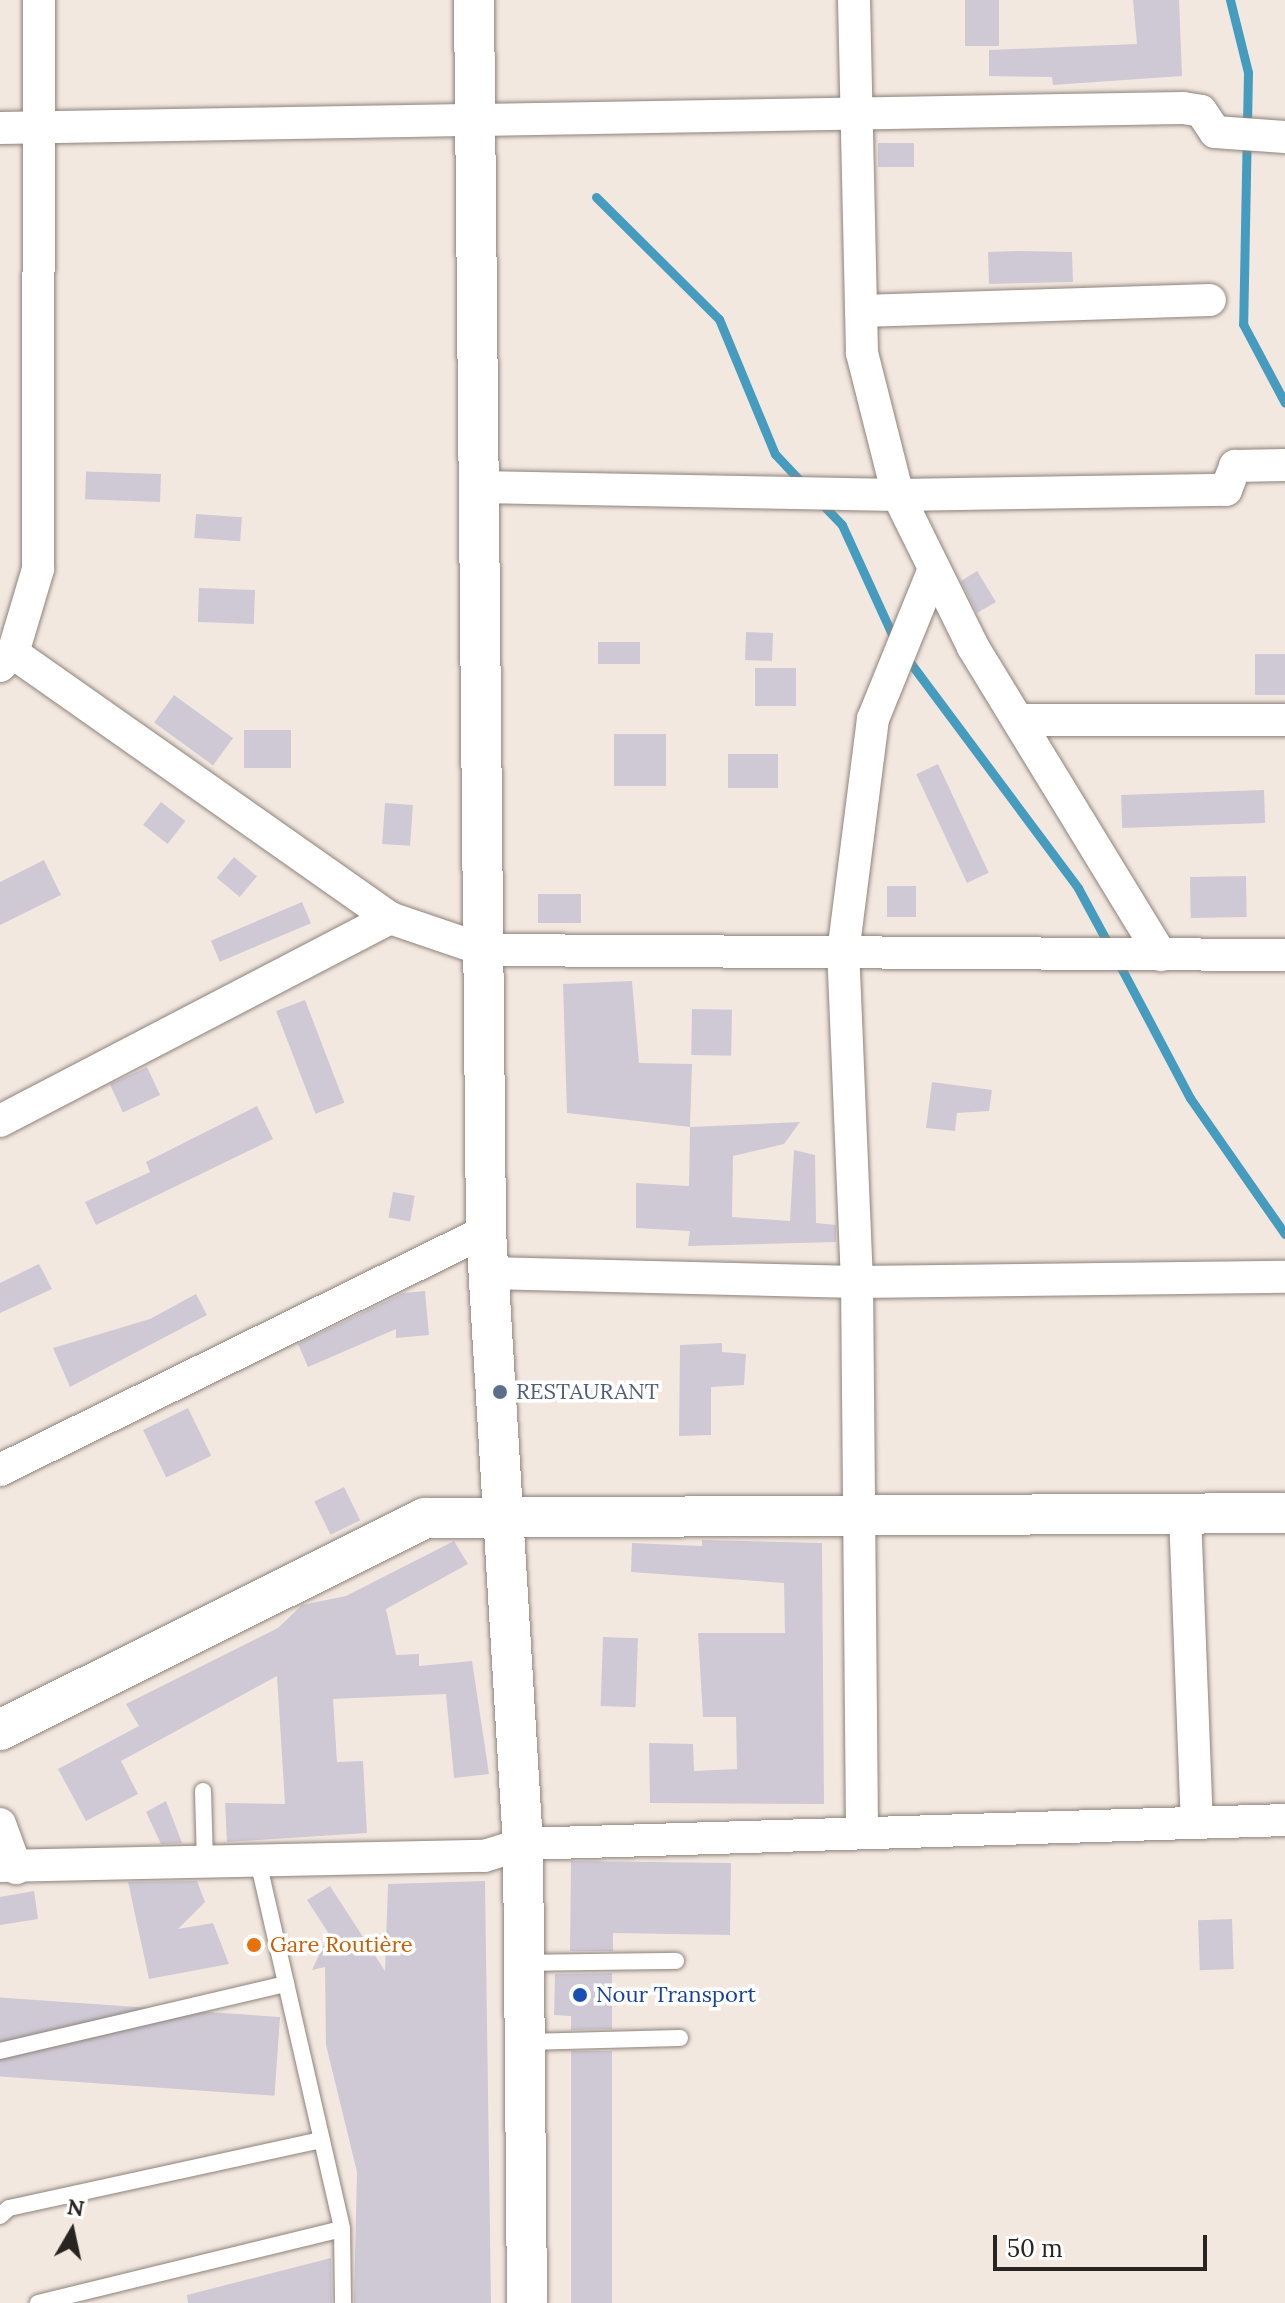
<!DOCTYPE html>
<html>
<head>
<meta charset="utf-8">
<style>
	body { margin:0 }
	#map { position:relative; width:1285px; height:2303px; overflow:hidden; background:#f3e8e0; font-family:Lora,serif }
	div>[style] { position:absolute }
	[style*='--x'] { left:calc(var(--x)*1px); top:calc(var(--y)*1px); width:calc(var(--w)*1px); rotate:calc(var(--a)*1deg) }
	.stream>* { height:9px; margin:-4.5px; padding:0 4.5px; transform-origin:4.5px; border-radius:4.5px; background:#469cbe }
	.building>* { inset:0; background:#cfc9d5; transform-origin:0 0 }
	.roads { filter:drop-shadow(0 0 2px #8d837b) drop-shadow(0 0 2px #8d837b) }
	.service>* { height:16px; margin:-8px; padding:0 8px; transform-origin:8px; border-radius:8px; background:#fff }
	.minor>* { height:32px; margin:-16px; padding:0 16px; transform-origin:16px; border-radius:16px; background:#fff }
	.tertiary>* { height:40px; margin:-20px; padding:0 20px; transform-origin:20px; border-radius:20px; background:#fff }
	.dots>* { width:22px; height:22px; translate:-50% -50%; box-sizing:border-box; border:4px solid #fff; border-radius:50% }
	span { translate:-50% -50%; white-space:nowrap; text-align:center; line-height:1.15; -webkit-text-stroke:7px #fff; paint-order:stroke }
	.service-label { font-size:22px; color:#4e5e75 }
	.left { translate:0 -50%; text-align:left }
	.food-label { font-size:22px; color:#c56008 }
	.transit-label { font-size:22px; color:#164399 }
	.north { position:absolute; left:32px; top:2191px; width:80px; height:80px; -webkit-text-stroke:6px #fff; paint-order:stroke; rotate:9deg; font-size:22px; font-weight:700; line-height:32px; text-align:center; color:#282421 }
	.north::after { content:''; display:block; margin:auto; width:28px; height:36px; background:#282421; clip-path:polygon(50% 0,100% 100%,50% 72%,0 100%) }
	.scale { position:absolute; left:993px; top:2235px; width:214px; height:36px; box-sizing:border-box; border:4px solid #282421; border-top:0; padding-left:10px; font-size:24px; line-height:28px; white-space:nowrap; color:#282421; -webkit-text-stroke:6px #fff; paint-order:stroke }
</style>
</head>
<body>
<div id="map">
	<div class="stream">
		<div style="--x:1230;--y:0;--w:74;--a:76"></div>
		<div style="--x:1248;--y:72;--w:252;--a:91.1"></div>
		<div style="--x:1243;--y:324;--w:89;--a:62"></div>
		<div style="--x:596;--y:197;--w:173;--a:44.8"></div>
		<div style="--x:719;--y:319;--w:146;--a:67.5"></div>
		<div style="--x:775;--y:454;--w:42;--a:46.9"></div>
		<div style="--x:819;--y:501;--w:33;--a:46"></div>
		<div style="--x:842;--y:525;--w:128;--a:65.4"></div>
		<div style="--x:906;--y:657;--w:288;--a:53.3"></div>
		<div style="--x:1078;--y:888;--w:69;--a:61.6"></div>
		<div style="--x:1118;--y:962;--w:154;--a:62.1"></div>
		<div style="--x:1190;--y:1098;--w:166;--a:55.1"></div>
	</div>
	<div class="building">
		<div style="left:965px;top:0;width:34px;height:46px"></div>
		<div style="clip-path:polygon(1133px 0,1179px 0,1182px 76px,1053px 85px,1052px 77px,989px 76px,989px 50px,1137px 44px)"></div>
		<div style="left:878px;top:143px;width:36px;height:24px"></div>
		<div style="clip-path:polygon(1019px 251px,1072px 252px,1073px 282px,989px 284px,988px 252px)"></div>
		<div style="left:161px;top:474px;width:28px;height:75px;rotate:92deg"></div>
		<div style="left:196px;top:514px;width:46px;height:24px;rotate:4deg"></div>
		<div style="clip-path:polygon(977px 571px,996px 602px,977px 613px,961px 581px)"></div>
		<div style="left:255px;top:590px;width:34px;height:56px;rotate:92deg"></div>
		<div style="left:746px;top:632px;width:27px;height:28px;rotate:2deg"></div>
		<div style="left:640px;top:642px;width:22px;height:42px;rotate:90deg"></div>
		<div style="left:1285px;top:654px;width:41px;height:30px;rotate:90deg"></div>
		<div style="left:755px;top:668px;width:41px;height:38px"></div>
		<div style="left:174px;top:695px;width:73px;height:34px;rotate:36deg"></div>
		<div style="left:244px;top:730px;width:47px;height:38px"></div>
		<div style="left:614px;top:734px;width:52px;height:52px"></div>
		<div style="left:728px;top:754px;width:50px;height:34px"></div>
		<div style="left:938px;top:764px;width:120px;height:24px;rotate:65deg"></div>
		<div style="left:1264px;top:790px;width:33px;height:143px;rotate:88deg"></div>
		<div style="left:161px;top:802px;width:31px;height:29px;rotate:38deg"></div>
		<div style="left:385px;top:803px;width:28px;height:41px;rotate:4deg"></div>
		<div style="left:234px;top:857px;width:30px;height:27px;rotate:40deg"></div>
		<div style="clip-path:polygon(44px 860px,61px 895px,0 925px,0 882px)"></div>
		<div style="left:1246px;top:876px;width:41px;height:56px;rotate:89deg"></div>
		<div style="left:887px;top:886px;width:29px;height:31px"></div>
		<div style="left:538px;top:894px;width:43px;height:29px"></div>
		<div style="left:302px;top:902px;width:23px;height:99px;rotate:67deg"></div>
		<div style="clip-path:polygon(632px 981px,639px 1063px,692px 1064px,690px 1127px,567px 1113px,563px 984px)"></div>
		<div style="left:305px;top:1000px;width:110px;height:31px;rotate:69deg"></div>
		<div style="left:692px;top:1009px;width:40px;height:46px;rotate:1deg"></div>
		<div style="left:147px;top:1067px;width:31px;height:41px;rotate:65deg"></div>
		<div style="clip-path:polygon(932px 1082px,992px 1090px,989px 1111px,957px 1113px,955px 1131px,926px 1128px)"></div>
		<div style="clip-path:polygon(257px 1106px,273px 1139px,96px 1225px,85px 1202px,150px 1172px,146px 1162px)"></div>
		<div style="clip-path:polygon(800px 1122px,784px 1144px,733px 1156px,732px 1217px,790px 1221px,794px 1150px,815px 1155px,816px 1223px,836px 1225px,836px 1242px,688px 1246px,690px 1231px,636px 1228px,636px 1183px,689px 1186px,690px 1127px)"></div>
		<div style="left:393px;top:1192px;width:22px;height:26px;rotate:10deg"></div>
		<div style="clip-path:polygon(39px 1264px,52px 1289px,0 1313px,0 1283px)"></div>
		<div style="clip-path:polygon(425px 1291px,429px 1335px,396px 1338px,396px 1329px,308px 1367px,298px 1344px,403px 1293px)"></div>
		<div style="clip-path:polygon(196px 1294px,207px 1315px,70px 1387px,53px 1348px,150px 1319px)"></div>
		<div style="clip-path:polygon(722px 1343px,722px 1352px,746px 1354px,744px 1385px,711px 1387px,711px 1435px,679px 1436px,680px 1345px)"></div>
		<div style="left:188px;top:1408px;width:53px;height:50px;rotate:64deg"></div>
		<div style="left:344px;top:1487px;width:37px;height:33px;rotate:64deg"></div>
		<div style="clip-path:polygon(702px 1540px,822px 1543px,824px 1804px,650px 1803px,649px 1743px,693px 1744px,694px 1771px,737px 1769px,736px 1717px,703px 1717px,698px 1633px,785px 1633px,784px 1583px,631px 1572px,632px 1543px,702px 1546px)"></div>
		<div style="clip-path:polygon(454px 1541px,468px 1564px,386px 1609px,396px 1655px,419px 1654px,419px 1666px,472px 1661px,489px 1774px,454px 1778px,446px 1694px,333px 1699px,337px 1762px,363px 1761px,367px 1833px,227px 1842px,225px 1803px,285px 1804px,277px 1676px,121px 1761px,138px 1794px,86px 1821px,58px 1769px,139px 1726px,126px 1704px,278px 1628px,302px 1605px,346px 1596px)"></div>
		<div style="left:603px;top:1637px;width:35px;height:69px;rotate:2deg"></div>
		<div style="clip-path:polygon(166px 1801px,182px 1843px,161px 1844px,146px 1812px)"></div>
		<div style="clip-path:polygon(571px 1861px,731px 1863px,730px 1935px,613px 1933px,613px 1951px,570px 1951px)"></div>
		<div style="clip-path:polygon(197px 1881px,205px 1902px,178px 1929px,213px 1923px,229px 1964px,149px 1979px,128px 1882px)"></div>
		<div style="clip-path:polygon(485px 1881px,491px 2303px,354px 2303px,357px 2172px,326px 2045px,325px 1967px,312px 1970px,329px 1934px,307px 1900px,330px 1886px,385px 1971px,388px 1884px)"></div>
		<div style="clip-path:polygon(34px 1891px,38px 1919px,0 1925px,0 1897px)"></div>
		<div style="left:1232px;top:1919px;width:50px;height:34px;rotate:88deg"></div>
		<div style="clip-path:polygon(612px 1973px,612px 2029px,571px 2030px,571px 2016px,554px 2015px,555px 1974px)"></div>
		<div style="left:280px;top:2017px;width:79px;height:287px;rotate:94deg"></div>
		<div style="left:612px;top:2051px;width:252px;height:41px;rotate:90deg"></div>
		<div style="clip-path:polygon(331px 2258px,332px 2303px,188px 2303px,187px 2295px)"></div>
	</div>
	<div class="roads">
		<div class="service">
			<div style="--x:203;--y:1791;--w:72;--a:88.4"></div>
			<div style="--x:258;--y:1861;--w:377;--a:77.1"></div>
			<div style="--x:342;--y:2229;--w:74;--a:89.2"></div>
			<div style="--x:524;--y:1963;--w:152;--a:-0.8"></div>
			<div style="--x:525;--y:2042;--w:155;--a:-1.5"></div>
			<div style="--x:0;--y:2051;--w:294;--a:-13.2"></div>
			<div style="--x:0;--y:2216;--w:12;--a:-42"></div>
			<div style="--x:9;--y:2208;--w:320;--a:-12.3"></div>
			<div style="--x:38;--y:2303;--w:313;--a:-13.7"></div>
		</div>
		<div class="minor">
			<div style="--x:854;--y:0;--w:353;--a:88.7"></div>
			<div style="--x:862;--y:353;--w:146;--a:75.8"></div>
			<div style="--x:898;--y:495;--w:169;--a:63.7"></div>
			<div style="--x:973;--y:647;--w:361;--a:58.6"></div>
			<div style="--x:0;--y:128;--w:1183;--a:-0.97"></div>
			<div style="--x:1183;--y:108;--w:18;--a:9"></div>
			<div style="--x:1201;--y:111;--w:25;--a:56"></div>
			<div style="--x:1215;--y:132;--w:70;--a:4.1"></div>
			<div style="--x:861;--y:311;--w:349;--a:-1.8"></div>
			<div style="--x:479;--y:487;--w:419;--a:1.1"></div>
			<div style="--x:898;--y:495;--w:328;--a:-0.9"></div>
			<div style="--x:1226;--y:490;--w:26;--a:-69"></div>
			<div style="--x:1235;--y:466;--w:50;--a:-1.1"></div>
			<div style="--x:13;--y:653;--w:461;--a:35.1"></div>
			<div style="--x:390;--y:918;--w:99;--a:18.8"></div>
			<div style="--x:484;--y:950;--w:801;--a:0.36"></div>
			<div style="--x:0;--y:666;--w:18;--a:-45"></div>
			<div style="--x:13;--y:653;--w:88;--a:-73.4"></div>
			<div style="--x:38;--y:569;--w:569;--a:-89.9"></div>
			<div style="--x:1018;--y:720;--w:267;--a:0"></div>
			<div style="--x:0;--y:1121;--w:440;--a:-27.5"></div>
			<div style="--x:488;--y:1273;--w:369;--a:1.4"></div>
			<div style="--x:857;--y:1282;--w:428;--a:-0.7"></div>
			<div style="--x:0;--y:1470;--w:542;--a:-26.19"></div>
			<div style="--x:1185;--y:1514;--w:308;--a:87.8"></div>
			<div style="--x:0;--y:1824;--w:47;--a:70"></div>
			<div style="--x:862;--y:1830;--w:548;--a:-90.52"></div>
			<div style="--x:857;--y:1282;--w:329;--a:-92.4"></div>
			<div style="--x:843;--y:953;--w:236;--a:-82.7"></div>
			<div style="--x:873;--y:719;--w:160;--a:-67.9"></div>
			<div style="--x:0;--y:1866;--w:484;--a:-1.2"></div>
			<div style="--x:484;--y:1856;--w:41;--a:-17.1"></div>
			<div style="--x:523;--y:1844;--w:762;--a:-1.8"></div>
		</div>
		<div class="tertiary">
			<div style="--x:474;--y:0;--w:1231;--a:89.44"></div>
			<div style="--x:486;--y:1231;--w:614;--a:86.55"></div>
			<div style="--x:523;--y:1844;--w:459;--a:89.5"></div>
			<div style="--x:0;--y:1730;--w:475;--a:-26.5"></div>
			<div style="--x:425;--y:1518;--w:860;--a:-0.33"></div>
		</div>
	</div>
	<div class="dots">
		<div style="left:500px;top:1392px;background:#5c6f8a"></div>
		<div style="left:254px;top:1945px;background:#e8710a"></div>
		<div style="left:580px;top:1995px;background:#1a4fb4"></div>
	</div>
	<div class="service-label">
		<span class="left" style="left:516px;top:1392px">RESTAURANT</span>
	</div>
	<div class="food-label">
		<span class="left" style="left:270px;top:1945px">Gare Routière</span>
	</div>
	<div class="transit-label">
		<span class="left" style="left:596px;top:1995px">Nour Transport</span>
	</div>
	<div class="north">N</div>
	<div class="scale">50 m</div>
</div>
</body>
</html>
